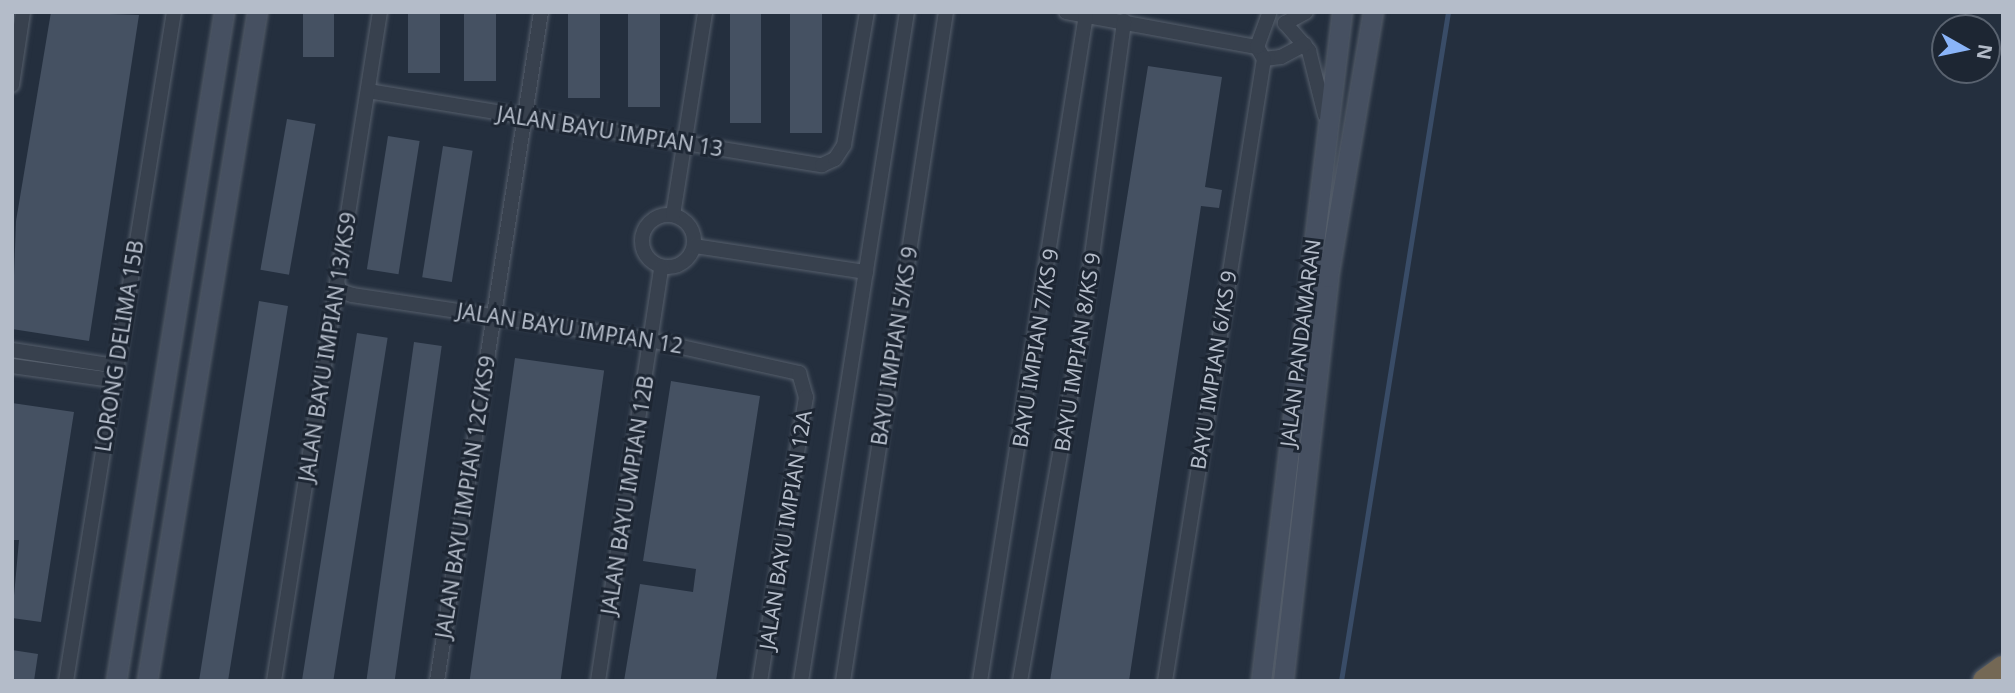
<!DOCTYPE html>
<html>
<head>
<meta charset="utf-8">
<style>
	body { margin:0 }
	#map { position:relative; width:2015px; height:693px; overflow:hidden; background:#242f3e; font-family:"Noto Sans",sans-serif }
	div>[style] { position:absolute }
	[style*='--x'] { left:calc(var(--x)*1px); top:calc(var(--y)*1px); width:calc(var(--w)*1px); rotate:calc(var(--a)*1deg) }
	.stream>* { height:4.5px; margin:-2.25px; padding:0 2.25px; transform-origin:2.25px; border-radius:2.25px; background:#394c67 }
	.building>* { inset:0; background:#455162; transform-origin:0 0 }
	.roads { filter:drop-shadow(0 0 2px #565f6c) drop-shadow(0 0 2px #565f6c) }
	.street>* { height:14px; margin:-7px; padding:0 7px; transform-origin:7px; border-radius:7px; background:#38414e }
	.street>.ring { margin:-7px; padding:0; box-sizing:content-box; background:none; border:14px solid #38414e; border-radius:50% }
	.secondary>* { height:19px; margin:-9.5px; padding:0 9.5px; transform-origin:9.5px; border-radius:9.5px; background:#465061 }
	.highway>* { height:24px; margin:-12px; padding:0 12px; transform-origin:12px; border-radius:12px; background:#746855 }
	span { translate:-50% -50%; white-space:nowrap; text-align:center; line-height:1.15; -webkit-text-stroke:6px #1d2633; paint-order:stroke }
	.street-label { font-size:21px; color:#b4bcc9 }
	.frame { position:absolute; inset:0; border:14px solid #b4bcc9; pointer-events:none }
	.north { position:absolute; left:1931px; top:14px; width:70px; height:70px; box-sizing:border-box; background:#1d2633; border:2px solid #59626f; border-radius:50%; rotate:99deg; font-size:19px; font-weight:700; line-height:28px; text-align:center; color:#b4bcc9 }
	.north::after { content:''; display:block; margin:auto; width:24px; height:32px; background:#8ab4f8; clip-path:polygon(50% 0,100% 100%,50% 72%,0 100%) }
</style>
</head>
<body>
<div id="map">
	<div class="stream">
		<div style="--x:1341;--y:681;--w:678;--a:-80.91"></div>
	</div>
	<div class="building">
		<div style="clip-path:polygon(51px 12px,139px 15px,89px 341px,12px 329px,16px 221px)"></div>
		<div style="left:303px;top:12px;width:31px;height:45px"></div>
		<div style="left:408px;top:12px;width:32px;height:61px"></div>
		<div style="left:464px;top:12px;width:32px;height:69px"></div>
		<div style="left:568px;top:12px;width:32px;height:86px"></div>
		<div style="left:628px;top:12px;width:32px;height:95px"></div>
		<div style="left:730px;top:12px;width:31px;height:111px"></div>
		<div style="left:790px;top:12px;width:32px;height:121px"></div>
		<div style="clip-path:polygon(1148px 66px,1222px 77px,1205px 187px,1222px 190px,1219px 208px,1201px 206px,1129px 681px,1050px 681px)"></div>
		<div style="left:287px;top:119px;width:29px;height:153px;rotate:10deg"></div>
		<div style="left:388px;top:136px;width:32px;height:135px;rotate:9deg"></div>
		<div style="left:443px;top:146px;width:30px;height:133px;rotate:9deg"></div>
		<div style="clip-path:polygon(259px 301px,288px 306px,246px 569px,228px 681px,199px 681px)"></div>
		<div style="left:357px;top:333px;width:31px;height:352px;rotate:9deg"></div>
		<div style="left:414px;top:342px;width:28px;height:343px;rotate:8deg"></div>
		<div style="left:515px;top:358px;width:90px;height:327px;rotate:8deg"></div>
		<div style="clip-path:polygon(671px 381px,760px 396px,729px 597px,716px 681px,624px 681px,640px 584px,693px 592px,696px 569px,643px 561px)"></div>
		<div style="clip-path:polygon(12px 403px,74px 412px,41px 622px,12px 618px,19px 540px,12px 540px)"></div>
		<div style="clip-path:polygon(12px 650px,38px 654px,34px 681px,12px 681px)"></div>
	</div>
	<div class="roads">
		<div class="street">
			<div style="--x:1066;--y:12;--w:194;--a:10.4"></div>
			<div style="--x:1257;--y:47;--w:14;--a:60"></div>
			<div style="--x:1306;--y:12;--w:24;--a:152"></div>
			<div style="--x:1285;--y:23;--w:37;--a:49"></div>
			<div style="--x:1309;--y:51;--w:66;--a:76"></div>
			<div style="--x:1257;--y:47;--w:35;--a:-70"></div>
			<div style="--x:1264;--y:59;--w:17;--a:-7"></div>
			<div style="--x:1281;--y:57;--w:27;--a:-28"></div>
			<div style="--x:12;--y:85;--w:74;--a:-81.4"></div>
			<div style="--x:368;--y:91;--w:460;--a:9.3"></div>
			<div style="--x:822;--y:165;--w:14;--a:-25"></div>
			<div style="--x:835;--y:159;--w:17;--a:-57"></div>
			<div style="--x:844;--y:145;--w:135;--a:-80.2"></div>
			<div class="ring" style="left:642px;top:215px;width:38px;height:38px"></div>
			<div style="--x:673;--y:215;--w:206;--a:-81"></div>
			<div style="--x:694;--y:246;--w:174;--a:8.6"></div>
			<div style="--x:337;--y:283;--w:9;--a:69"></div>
			<div style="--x:340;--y:291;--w:13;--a:18"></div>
			<div style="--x:352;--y:295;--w:301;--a:8.6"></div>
			<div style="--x:650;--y:340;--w:153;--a:12.5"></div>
			<div style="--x:799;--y:373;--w:25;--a:74"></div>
			<div style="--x:806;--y:397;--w:288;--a:99.2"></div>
			<div style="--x:12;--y:350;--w:104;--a:8.8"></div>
			<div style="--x:12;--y:366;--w:101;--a:8"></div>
			<div style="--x:66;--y:681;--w:678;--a:-80.83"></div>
			<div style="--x:274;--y:681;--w:677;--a:-81"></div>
			<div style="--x:437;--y:681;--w:677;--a:-81.16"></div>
			<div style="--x:598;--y:681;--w:419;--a:-81.3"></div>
			<div style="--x:801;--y:681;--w:677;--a:-81"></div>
			<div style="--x:843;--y:681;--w:677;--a:-81.25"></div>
			<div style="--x:980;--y:681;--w:674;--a:-80.96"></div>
			<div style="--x:1020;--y:681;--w:350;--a:-80"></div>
			<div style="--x:1081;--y:336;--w:318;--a:-82.2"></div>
			<div style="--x:1165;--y:681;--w:630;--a:-80.96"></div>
		</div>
		<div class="secondary">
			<div style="--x:116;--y:681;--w:678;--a:-80.83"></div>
			<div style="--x:147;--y:681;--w:678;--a:-80.66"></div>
			<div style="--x:1261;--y:681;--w:674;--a:-83.1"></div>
			<div style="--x:1283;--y:681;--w:406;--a:-83.6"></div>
			<div style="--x:1328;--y:277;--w:269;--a:-80.4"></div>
		</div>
		<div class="highway">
			<div style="--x:1985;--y:681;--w:22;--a:-36"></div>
		</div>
	</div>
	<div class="street-label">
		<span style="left:610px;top:131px;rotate:9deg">JALAN BAYU IMPIAN 13</span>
		<span style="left:570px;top:328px;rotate:9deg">JALAN BAYU IMPIAN 12</span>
		<span style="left:1300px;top:343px;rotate:-83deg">JALAN PANDAMARAN</span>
		<span style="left:119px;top:346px;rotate:-81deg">LORONG DELIMA 15B</span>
		<span style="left:894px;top:346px;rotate:-81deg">BAYU IMPIAN 5/KS 9</span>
		<span style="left:327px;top:347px;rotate:-81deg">JALAN BAYU IMPIAN 13/KS9</span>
		<span style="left:1035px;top:348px;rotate:-81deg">BAYU IMPIAN 7/KS 9</span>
		<span style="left:1077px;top:352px;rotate:-81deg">BAYU IMPIAN 8/KS 9</span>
		<span style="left:1213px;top:370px;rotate:-81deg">BAYU IMPIAN 6/KS 9</span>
		<span style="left:627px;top:495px;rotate:-81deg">JALAN BAYU IMPIAN 12B</span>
		<span style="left:465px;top:497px;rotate:-81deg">JALAN BAYU IMPIAN 12C/KS9</span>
		<span style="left:785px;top:530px;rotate:-81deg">JALAN BAYU IMPIAN 12A</span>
	</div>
	<div class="frame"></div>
	<div class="north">N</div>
</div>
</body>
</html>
